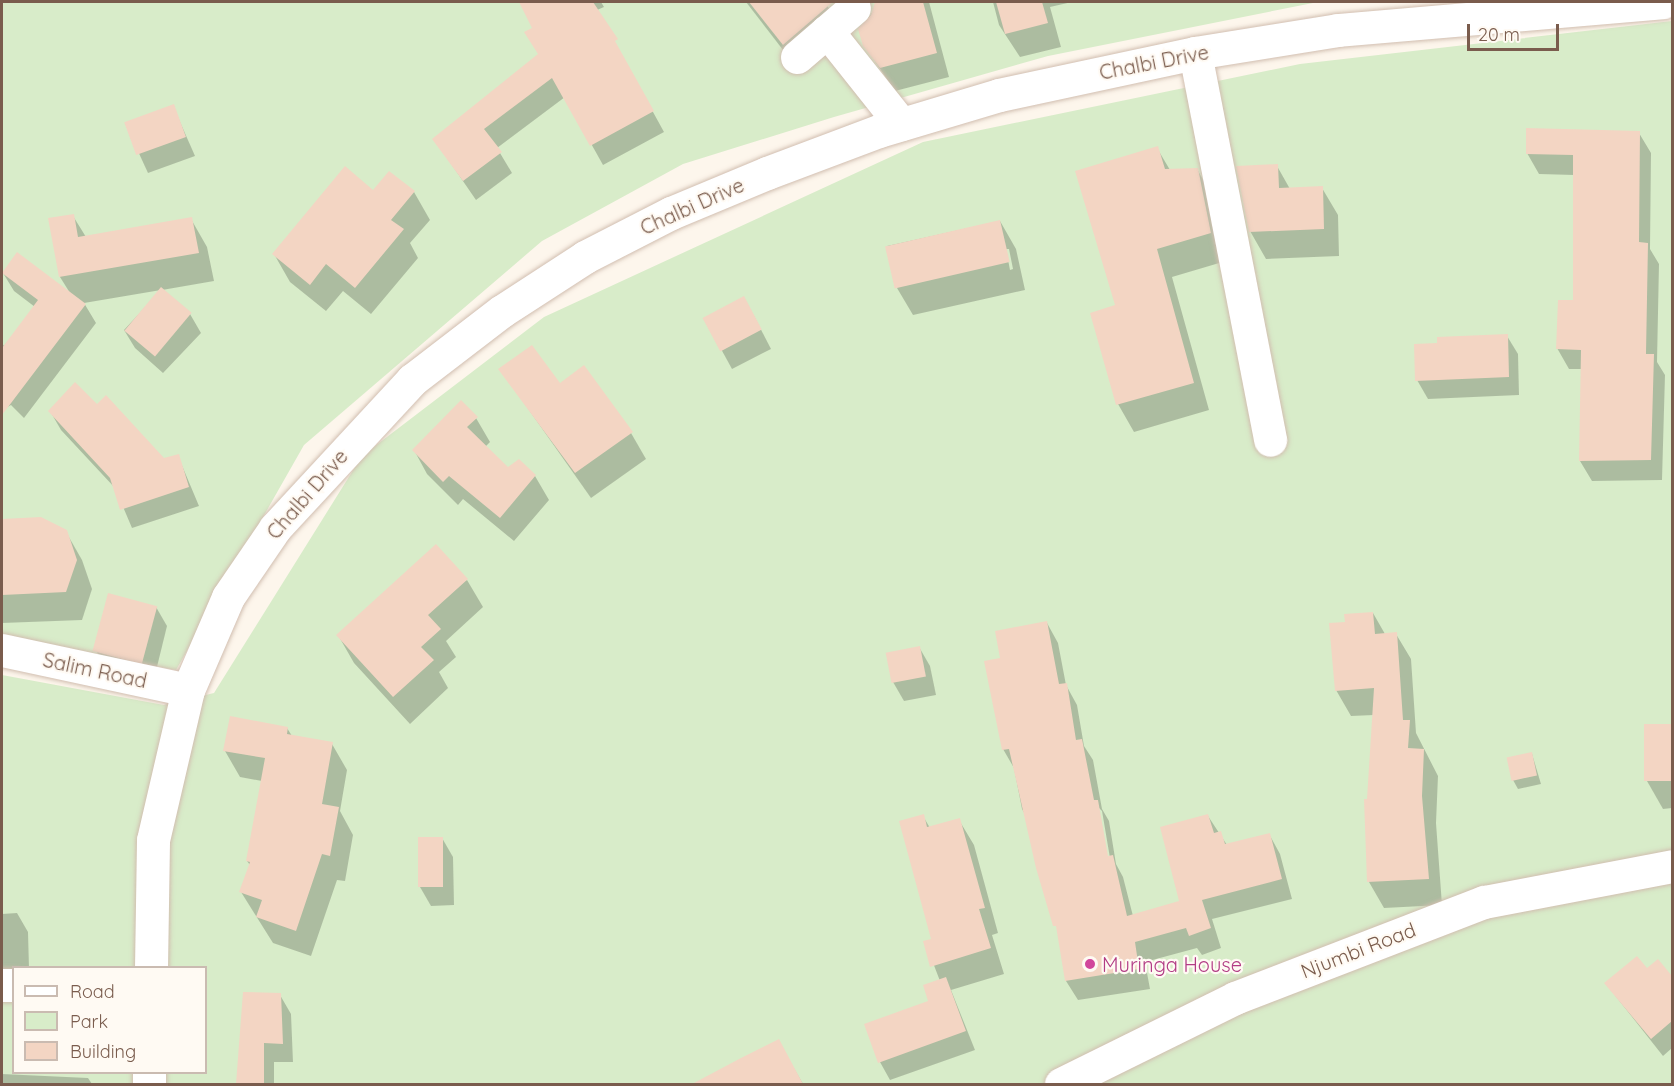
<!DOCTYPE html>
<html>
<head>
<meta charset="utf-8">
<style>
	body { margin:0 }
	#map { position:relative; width:1674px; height:1086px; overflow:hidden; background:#fdf6ec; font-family:Quicksand,sans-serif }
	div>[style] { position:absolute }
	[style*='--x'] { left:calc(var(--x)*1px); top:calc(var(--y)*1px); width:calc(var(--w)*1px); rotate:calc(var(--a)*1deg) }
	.green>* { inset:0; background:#d8ecc9 }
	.shadow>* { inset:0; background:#0003 }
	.building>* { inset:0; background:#f3d5c3; transform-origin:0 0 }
	.roads { filter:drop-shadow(0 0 2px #d1beb0) drop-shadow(0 0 2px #d1beb0) }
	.street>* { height:33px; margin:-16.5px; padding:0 16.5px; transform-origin:16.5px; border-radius:16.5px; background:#fff }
	.dots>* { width:16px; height:16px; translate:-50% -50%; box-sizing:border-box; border:3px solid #fffaf3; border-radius:50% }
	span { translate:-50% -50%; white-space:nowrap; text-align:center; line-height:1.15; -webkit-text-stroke:4.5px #fffaf3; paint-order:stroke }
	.street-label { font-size:20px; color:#7a5c4d }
	.hotel-label { font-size:20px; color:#b23c85 }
	.left { translate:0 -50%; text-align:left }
	.frame { position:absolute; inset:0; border:3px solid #7a5c4d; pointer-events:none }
	.legend { position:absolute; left:12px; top:966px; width:195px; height:108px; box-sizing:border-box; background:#fffaf3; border:2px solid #cabbb1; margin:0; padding:8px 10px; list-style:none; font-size:18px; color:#7a5c4d }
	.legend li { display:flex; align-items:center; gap:12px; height:30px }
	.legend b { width:30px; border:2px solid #cabbb1 }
	.scale { position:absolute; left:1467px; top:24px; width:92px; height:27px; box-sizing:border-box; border:3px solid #7a5c4d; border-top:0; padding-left:8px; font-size:18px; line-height:21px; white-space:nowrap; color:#7a5c4d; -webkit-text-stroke:4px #fffaf3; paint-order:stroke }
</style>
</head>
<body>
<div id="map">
	<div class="green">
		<div style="clip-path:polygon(2px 2px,1318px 2px,1048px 56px,834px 117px,683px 164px,542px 241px,304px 445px,176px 670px,2px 638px)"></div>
		<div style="clip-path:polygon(evenodd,1672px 21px,1672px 1084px,2px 1084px,2px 675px,164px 705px,214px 693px,362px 456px,544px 317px,923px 142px,1300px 64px,1672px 21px,14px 968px,206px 968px,206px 1072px,14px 1072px,14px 968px)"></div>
	</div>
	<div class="shadow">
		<div style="clip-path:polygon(521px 2px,601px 2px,604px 7px,597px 10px,664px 132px,603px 165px,565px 97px,497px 148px,512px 173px,476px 200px,434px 139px,539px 55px,533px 28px)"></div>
		<div style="clip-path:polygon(746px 2px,825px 2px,844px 33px,800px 72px)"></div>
		<div style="clip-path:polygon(876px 2px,929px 2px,949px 77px,895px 91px,864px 45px,860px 29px,877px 6px)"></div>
		<div style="clip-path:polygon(993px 2px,1072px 2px,1050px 7px,1061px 47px,1020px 57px,999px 25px)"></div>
		<div style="clip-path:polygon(173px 106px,195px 156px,148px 173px,125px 123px)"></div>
		<div style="clip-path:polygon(1639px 133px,1651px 153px,1650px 249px,1659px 264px,1657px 362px,1665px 375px,1662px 480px,1592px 481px,1580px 461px,1582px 369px,1569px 369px,1557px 348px,1575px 301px,1574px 175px,1539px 174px,1527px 153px)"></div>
		<div style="clip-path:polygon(1157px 148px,1170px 170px,1197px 169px,1213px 197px,1226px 261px,1172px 277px,1209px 410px,1134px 432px,1118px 404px,1117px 306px)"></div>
		<div style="clip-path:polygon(1277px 166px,1290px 189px,1322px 188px,1338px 215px,1339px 256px,1266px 259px,1250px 231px)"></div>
		<div style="clip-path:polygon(374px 192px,414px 192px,430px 220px,410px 243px,418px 258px,371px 314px,343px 291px,326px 311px,290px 282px,274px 254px)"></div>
		<div style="clip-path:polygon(73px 216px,86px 237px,191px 219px,207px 247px,214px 281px,162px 290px,190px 314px,201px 333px,163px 373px,135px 348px,124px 330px,161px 290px,84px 303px,96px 323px,24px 418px,11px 405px,2px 410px,2px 343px,4px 346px,35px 307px,14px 291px,3px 273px,70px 293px,60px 277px)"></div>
		<div style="clip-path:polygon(evenodd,1000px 221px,1016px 249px,1025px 290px,913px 315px,897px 288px,887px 246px,1000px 221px,1006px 249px,1009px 249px,1013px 269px,1010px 270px,1006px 249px)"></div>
		<div style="clip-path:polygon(754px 316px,771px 349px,732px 369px,704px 318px)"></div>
		<div style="clip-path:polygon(1507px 336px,1518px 354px,1519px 395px,1428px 399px,1417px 380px)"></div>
		<div style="clip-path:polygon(500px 369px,560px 385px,631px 433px,646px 459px,591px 498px)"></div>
		<div style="clip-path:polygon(97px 406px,164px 460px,178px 456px,199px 506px,132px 528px,115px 488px,61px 430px,50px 411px)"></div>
		<div style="clip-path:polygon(476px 418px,490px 442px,485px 447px,507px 469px,519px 461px,535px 476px,549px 500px,514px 541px,463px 499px,458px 505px,427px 474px,414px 450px)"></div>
		<div style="clip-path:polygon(41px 519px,66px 532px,82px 560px,92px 589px,82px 620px,2px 623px,2px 520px)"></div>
		<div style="clip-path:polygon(467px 580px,483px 607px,446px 641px,456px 657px,439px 672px,448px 688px,410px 724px,354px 663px,338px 635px)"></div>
		<div style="clip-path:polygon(156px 607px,167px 626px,154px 679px,106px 669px,96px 650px)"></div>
		<div style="clip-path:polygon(1373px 613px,1385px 634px,1396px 634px,1411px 659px,1416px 733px,1438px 776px,1436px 823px,1442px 905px,1384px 908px,1369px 882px,1374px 715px,1351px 716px,1336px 690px,1346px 624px)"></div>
		<div style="clip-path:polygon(evenodd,1047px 623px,1058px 643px,1066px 685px,1077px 705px,1084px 746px,1093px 760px,1102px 809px,1109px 821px,1116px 864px,1123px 877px,1133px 916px,1181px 902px,1208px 816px,1227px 845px,1269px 834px,1280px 854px,1292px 899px,1212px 919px,1221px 948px,1202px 955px,1197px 948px,1145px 962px,1150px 989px,1078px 1000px,1066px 981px,1059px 935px,1030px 823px,1022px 809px,1014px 768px,1003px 749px,1002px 659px,1047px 623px,1098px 807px,1102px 811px,1111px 864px,1108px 864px,1098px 807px)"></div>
		<div style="clip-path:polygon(919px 647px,930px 666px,936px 695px,904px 701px,893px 682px)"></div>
		<div style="clip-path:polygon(1672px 726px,1672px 808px,1663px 809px,1647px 781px,1645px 727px)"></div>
		<div style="clip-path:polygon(287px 728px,292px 736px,332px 744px,347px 770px,340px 811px,353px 835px,345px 881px,337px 880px,311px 956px,273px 943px,241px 892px,250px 865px,247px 861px,262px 781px,240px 777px,225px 751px)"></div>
		<div style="clip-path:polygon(1532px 754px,1541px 784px,1518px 789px,1513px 780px)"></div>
		<div style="clip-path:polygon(923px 816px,930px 828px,959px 820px,974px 845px,998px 933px,992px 935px,1004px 974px,951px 990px,975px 1050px,890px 1080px,880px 1062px,930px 1002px,940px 981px,925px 942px,933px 940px)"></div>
		<div style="clip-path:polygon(442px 838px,453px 857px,454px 905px,431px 906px,420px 887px)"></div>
		<div style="clip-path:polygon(17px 913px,28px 932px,29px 968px,14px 968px,14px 985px,2px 992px,2px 914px)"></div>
		<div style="clip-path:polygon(1657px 961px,1672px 978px,1672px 1048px,1663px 1056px,1606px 984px,1647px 970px)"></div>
		<div style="clip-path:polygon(280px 995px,291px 1014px,293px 1062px,274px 1062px,274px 1084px,220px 1084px,237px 1083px)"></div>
		<div style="clip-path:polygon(778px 1041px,803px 1084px,696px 1084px)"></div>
		<div style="clip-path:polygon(2px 1074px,88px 1078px,92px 1084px,2px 1084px)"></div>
	</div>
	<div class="building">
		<div style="clip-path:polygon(519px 2px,593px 2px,618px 39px,615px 41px,654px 111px,590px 146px,552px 78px,484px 129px,502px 152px,463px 181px,432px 139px,538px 54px,524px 32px,532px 28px)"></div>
		<div style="clip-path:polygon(749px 2px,833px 2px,783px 45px)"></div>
		<div style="clip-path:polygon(875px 2px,923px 2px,937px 53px,880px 68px,863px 46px,858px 29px,871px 15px)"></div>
		<div style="clip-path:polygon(996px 2px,1042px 2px,1048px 23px,1005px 34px)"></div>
		<div style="left:174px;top:104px;width:35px;height:53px;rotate:70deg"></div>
		<div style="clip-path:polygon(1526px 128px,1640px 131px,1639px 242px,1648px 243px,1646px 354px,1654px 354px,1651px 460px,1579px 461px,1581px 350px,1556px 349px,1558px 300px,1573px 300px,1573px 155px,1526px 154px)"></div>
		<div style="clip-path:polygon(1158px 146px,1165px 169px,1198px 168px,1211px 233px,1157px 249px,1194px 383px,1116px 405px,1090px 313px,1115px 305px,1075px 171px)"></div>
		<div style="clip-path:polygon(1278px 164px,1279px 188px,1323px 186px,1324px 229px,1249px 232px,1236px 166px)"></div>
		<div style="clip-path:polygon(345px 166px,373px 190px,389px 171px,415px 191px,391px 220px,404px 229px,355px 288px,326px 264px,310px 285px,272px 254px)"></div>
		<div style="clip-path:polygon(74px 214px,78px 237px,192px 217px,199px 253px,59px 277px,48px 218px)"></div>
		<div style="left:1000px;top:220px;width:43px;height:118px;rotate:77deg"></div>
		<div style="clip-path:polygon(17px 252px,86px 304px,2px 415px,2px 348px,38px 300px,2px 273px)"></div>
		<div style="left:161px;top:287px;width:40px;height:57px;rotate:40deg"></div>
		<div style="left:744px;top:296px;width:38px;height:47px;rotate:62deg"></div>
		<div style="clip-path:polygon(1508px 334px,1509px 377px,1415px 381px,1414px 344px,1437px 343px,1437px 337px)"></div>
		<div style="clip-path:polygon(532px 345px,560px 383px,584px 365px,633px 432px,575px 473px,498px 369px)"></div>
		<div style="clip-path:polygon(75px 382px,97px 404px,106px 395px,164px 458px,179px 454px,189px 487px,120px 510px,110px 478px,48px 411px)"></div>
		<div style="clip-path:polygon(461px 400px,478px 417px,467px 427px,508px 467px,519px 459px,536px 475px,500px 518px,449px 476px,443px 482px,412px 450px)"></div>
		<div style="clip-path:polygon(41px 517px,67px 530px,77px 560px,66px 592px,2px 595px,2px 519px)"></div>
		<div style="clip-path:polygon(436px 544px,468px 579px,428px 615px,441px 629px,421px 647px,434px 660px,393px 697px,336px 635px)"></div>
		<div style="left:108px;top:593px;width:51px;height:60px;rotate:15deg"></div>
		<div style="clip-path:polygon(1373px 612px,1375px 634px,1397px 632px,1403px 720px,1410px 720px,1408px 748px,1424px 749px,1422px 796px,1429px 879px,1367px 882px,1364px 799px,1367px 799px,1374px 688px,1335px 691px,1329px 623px,1345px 622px,1344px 614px)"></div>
		<div style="clip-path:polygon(1047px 621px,1059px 684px,1067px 683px,1076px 740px,1082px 739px,1094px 800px,1098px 800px,1108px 856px,1113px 855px,1127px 916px,1179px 901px,1160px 827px,1208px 814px,1214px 833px,1221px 831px,1225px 844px,1270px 833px,1282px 879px,1202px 900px,1211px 928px,1189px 936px,1186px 928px,1135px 942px,1139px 969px,1065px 981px,1056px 926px,1053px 926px,1036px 868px,1009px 749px,1002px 750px,984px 661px,1000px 658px,995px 631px)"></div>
		<div style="left:920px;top:646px;width:31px;height:35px;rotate:79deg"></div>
		<div style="clip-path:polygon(230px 716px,288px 727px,287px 734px,333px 742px,322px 804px,339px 807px,330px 856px,322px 854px,296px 931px,256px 917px,262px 900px,239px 892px,250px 862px,246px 861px,265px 758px,223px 751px)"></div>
		<div style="left:1672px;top:724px;width:57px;height:28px;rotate:90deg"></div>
		<div style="left:1532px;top:752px;width:24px;height:26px;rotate:78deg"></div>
		<div style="clip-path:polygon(924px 814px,927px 827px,960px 818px,985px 908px,979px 909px,991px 948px,930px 967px,923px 941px,931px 939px,899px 821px)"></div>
		<div style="left:418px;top:837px;width:25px;height:50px"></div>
		<div style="clip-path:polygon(1637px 956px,1647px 968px,1658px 959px,1672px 976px,1672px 1021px,1651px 1039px,1604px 983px)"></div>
		<div style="clip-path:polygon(946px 977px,966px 1031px,878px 1063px,864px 1024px,928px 1001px,923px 985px)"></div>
		<div style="clip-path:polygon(243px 992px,281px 993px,283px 1044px,264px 1043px,264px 1084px,236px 1084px)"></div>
		<div style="clip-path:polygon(779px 1039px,803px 1084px,692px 1084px,741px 1058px)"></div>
	</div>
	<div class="roads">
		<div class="street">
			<div style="--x:827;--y:31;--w:119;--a:51.5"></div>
			<div style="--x:1195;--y:53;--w:394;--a:79"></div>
			<div style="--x:797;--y:57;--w:75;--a:-40.7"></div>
			<div style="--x:2;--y:650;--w:190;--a:12.1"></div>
			<div style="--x:151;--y:968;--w:128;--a:-89.1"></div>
			<div style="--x:153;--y:840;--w:154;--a:-76.9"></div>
			<div style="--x:188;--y:690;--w:101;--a:-66.7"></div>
			<div style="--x:228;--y:597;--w:83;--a:-55.7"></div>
			<div style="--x:275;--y:528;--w:202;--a:-47.2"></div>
			<div style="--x:412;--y:380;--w:113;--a:-37.5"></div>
			<div style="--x:502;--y:311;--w:99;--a:-33"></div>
			<div style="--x:585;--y:257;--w:97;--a:-27.1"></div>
			<div style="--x:671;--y:213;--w:104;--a:-22.6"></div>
			<div style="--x:767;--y:173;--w:120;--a:-20.6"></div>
			<div style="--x:879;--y:131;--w:125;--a:-16.7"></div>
			<div style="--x:999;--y:95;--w:200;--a:-12.1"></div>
			<div style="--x:1195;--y:53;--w:145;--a:-9.1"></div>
			<div style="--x:1338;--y:30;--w:326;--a:-4.9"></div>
			<div style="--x:2;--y:985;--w:12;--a:0"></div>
			<div style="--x:149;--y:1072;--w:12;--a:90"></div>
			<div style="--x:1061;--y:1084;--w:194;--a:-26.3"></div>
			<div style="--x:1235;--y:998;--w:267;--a:-21.1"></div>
			<div style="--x:1484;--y:902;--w:191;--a:-10.8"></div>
		</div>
	</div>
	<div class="dots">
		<div style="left:1090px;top:964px;background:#d1479c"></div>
	</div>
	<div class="street-label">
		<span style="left:1154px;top:62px;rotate:-11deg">Chalbi Drive</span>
		<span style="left:692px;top:206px;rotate:-24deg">Chalbi Drive</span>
		<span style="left:307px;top:494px;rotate:-49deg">Chalbi Drive</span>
		<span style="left:95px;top:670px;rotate:12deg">Salim Road</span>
		<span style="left:1358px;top:950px;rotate:-21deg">Njumbi Road</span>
	</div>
	<div class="hotel-label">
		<span class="left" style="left:1102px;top:964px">Muringa House</span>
	</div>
	<div class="frame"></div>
	<ul class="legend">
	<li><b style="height:8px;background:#fff"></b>Road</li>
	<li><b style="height:16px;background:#d8ecc9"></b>Park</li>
	<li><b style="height:16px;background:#f3d5c3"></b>Building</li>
	</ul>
	<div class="scale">20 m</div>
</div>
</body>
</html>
